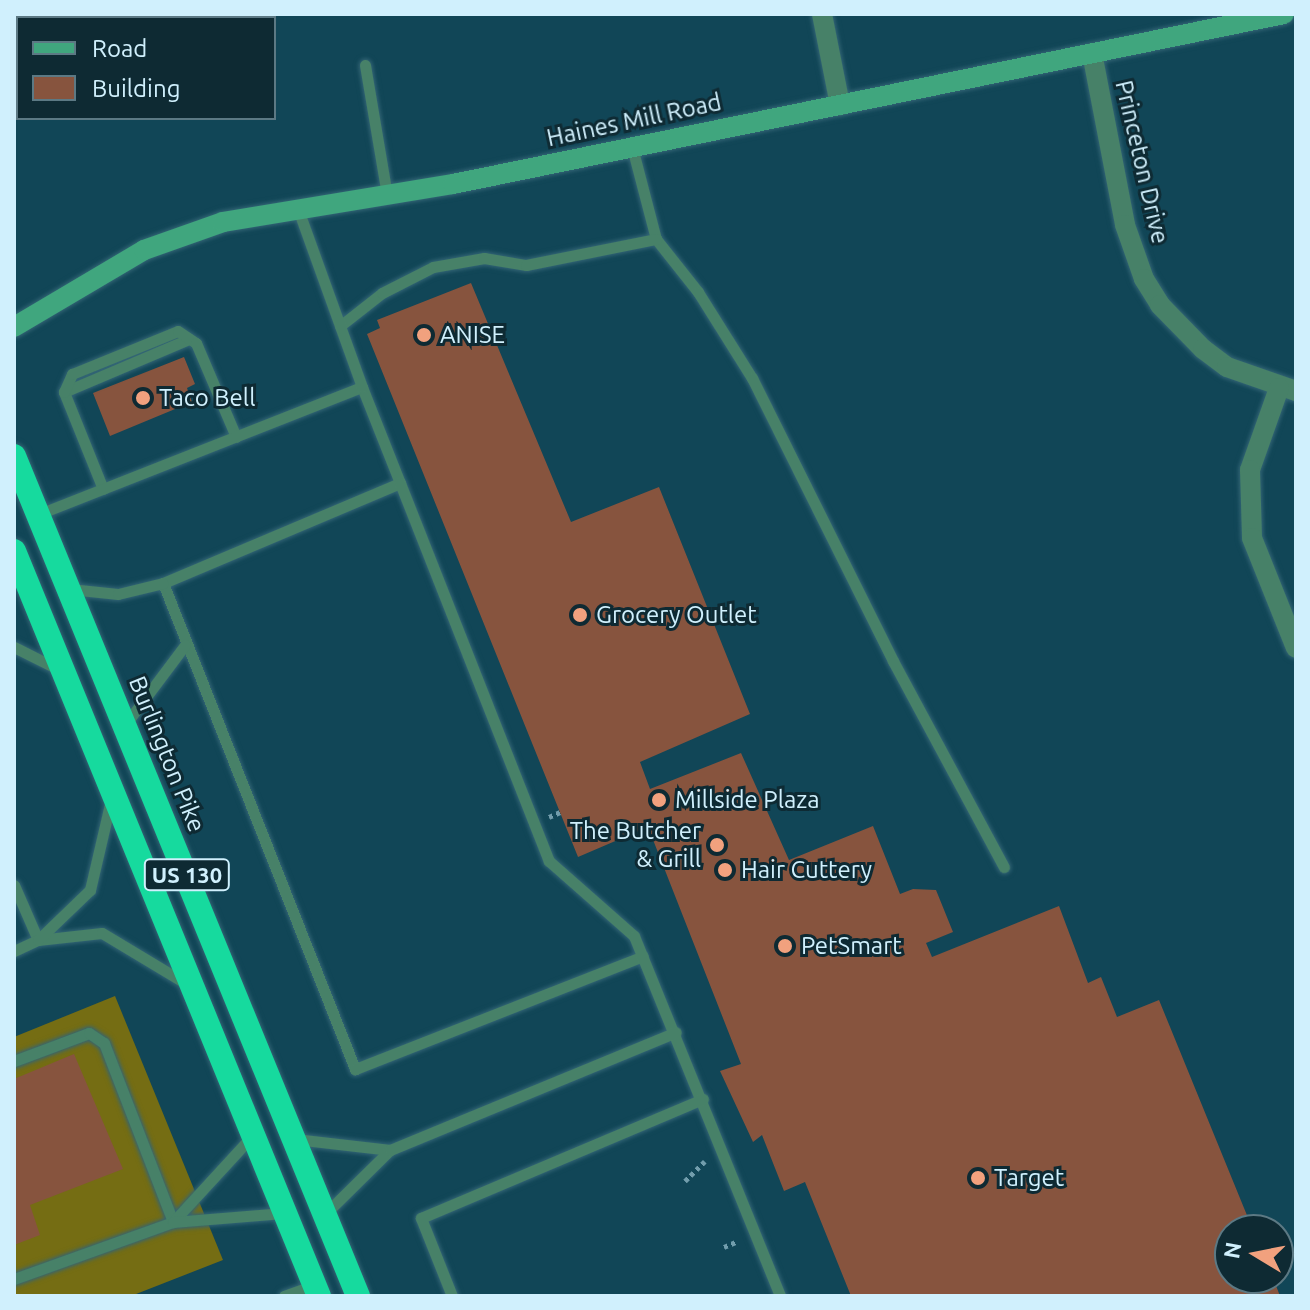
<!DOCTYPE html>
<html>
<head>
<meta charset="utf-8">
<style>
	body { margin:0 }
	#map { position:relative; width:1310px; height:1310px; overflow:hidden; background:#114657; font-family:Ubuntu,sans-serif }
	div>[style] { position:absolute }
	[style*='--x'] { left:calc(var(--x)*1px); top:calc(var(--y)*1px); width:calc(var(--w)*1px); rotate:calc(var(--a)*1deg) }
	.forest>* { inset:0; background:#756d13 }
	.building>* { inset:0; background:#87543e }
	.path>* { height:5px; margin-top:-2.5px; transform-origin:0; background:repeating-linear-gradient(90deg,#729dac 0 4px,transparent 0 8px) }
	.roads { filter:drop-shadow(0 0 2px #336575) drop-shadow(0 0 2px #336575) }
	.lane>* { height:11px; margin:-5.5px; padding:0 5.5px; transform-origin:5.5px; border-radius:5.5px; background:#478168 }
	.street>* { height:20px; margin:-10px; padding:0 10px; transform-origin:10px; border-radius:10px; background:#478168 }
	.secondary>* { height:20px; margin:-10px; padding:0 10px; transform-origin:10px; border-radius:10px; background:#40a67e }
	.highway>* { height:24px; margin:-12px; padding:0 12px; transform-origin:12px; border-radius:12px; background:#16da9e }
	.dots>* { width:22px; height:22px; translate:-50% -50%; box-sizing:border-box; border:4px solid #0e2a33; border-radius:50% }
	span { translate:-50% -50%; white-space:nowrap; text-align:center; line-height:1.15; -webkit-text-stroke:6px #0e2a33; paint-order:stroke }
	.shield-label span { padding:2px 6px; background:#0e2a33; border:2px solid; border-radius:6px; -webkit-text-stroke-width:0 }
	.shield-label { font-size:22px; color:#d0f0fd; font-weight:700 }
	.street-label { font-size:24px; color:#d0f0fd }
	.poi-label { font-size:24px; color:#d0f0fd }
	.left { translate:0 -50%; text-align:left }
	.right { translate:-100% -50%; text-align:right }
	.frame { position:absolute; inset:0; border:16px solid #d0f0fd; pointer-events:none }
	.legend { position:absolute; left:16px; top:16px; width:260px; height:104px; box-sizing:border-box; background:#0e2a33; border:2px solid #5c7984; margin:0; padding:10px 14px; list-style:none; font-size:24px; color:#d0f0fd }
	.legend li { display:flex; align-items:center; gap:16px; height:40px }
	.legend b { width:40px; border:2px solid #5c7984 }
	.north { position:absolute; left:1214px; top:1214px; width:80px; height:80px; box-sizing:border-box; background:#0e2a33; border:2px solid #5c7984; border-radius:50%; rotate:280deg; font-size:22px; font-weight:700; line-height:32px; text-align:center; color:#d0f0fd }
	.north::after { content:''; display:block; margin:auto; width:28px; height:36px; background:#f1a17e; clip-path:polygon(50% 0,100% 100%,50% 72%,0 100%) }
</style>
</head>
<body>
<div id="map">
	<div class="forest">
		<div style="clip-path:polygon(115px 996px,223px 1260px,131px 1296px,14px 1296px,14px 1037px)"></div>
	</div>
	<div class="building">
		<div style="clip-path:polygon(471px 283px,571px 522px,659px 487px,750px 714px,640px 762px,650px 789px,741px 753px,789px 860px,873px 826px,900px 894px,913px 889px,936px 890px,953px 932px,926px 943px,932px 957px,1059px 906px,1088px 983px,1101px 977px,1117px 1017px,1159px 1000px,1253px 1230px,1230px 1230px,1230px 1278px,1273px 1278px,1280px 1296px,851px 1296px,805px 1182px,784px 1191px,762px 1135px,753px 1142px,720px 1071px,741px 1064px,648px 827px,578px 857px,367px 334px,380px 328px,377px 320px)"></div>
		<div style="clip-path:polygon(184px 357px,195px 384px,187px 388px,192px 402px,110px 436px,93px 393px)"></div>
		<div style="clip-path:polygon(74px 1054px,123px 1169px,30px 1205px,40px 1235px,14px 1245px,14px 1079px)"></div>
	</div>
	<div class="path">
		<div style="--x:549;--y:817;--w:12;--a:-24"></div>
		<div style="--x:685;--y:1181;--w:28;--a:-45"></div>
		<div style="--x:724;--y:1247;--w:15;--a:-23"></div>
	</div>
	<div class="roads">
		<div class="lane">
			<div style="--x:365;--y:65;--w:132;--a:80.4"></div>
			<div style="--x:632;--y:147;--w:95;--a:75.4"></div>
			<div style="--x:656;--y:239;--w:68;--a:51.6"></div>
			<div style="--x:698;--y:292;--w:102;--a:57.9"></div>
			<div style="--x:752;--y:378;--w:316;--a:63.5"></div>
			<div style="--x:893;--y:661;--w:234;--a:61.7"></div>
			<div style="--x:340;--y:326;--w:53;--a:-38.2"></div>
			<div style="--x:382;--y:293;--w:57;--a:-27"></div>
			<div style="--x:433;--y:267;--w:52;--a:-10"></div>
			<div style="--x:484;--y:258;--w:43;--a:9.5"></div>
			<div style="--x:526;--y:265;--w:133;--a:-11.3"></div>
			<div style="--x:362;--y:387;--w:103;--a:68.4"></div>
			<div style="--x:400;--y:483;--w:257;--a:157.1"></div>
			<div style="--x:163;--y:583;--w:523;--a:68.44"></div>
			<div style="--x:355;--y:1069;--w:309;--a:-21.4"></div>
			<div style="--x:64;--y:392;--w:136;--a:-23"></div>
			<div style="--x:400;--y:483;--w:406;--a:68.5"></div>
			<div style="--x:549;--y:861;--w:113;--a:41.4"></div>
			<div style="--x:634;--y:936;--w:388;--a:67.9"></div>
			<div style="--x:103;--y:489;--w:105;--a:-111.9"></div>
			<div style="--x:64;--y:392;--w:20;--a:-66"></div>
			<div style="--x:72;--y:374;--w:114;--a:-22.1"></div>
			<div style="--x:178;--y:331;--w:22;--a:34"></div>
			<div style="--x:196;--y:343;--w:102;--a:66.9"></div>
			<div style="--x:39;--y:514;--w:347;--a:-21.5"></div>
			<div style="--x:362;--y:387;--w:189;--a:-109.8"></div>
			<div style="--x:70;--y:589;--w:48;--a:5.9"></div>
			<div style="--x:118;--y:594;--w:46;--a:-13.7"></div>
			<div style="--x:14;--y:647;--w:51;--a:26.6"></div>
			<div style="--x:125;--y:725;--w:100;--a:-53.1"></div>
			<div style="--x:14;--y:885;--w:60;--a:66.4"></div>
			<div style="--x:38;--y:940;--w:64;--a:-6.2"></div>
			<div style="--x:102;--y:933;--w:99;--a:31"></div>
			<div style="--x:14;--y:951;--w:26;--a:-25"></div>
			<div style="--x:38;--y:940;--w:72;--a:-43.9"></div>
			<div style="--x:90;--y:890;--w:92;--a:-76.9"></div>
			<div style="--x:14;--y:1061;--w:80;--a:-20.5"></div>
			<div style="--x:89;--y:1033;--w:18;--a:34"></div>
			<div style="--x:104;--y:1043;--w:192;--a:68.9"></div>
			<div style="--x:173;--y:1222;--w:169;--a:160.3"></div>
			<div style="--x:252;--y:1136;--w:117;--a:132.6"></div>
			<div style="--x:173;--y:1222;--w:111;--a:-4.6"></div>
			<div style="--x:295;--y:1139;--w:96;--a:6.6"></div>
			<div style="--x:325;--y:1214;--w:91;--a:-44.6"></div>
			<div style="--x:390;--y:1150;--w:309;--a:-22.4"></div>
			<div style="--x:284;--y:1296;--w:32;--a:-20"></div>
			<div style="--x:452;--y:1296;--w:84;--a:-111.7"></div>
			<div style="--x:421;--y:1218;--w:306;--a:-22.9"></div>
		</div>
		<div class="street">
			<div style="--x:822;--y:14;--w:93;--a:78.8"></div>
			<div style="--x:1092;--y:53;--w:175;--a:79.1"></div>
			<div style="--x:1125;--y:225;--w:57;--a:70.6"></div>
			<div style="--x:1144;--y:279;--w:31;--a:58"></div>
			<div style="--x:1160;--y:305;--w:62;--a:45.7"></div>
			<div style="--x:1203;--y:349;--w:30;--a:37"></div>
			<div style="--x:1227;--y:367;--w:73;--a:19.2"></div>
			<div style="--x:1279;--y:388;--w:87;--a:109.5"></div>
			<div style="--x:1250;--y:470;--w:68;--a:88.3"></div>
			<div style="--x:1252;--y:538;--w:118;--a:68.2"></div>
		</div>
		<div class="secondary">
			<div style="--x:14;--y:327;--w:151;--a:-30.6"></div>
			<div style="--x:144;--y:250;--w:84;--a:-19.5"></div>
			<div style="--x:223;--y:222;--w:233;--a:-9.4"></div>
			<div style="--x:453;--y:184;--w:848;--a:-11.56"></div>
		</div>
		<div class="highway">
			<div style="--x:14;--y:456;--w:908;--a:67.73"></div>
			<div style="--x:14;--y:551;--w:805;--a:67.74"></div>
		</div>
	</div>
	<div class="dots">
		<div style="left:424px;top:335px;background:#f1a17e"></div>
		<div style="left:143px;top:398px;background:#f1a17e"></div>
		<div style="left:580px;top:615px;background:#f1a17e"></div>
		<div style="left:659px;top:800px;background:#f1a17e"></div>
		<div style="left:717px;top:845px;background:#f1a17e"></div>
		<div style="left:725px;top:870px;background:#f1a17e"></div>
		<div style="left:785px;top:946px;background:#f1a17e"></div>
		<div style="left:978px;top:1178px;background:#f1a17e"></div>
	</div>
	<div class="shield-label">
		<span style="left:187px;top:875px">US 130</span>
	</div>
	<div class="street-label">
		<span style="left:634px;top:120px;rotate:-12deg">Haines Mill Road</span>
		<span style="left:1142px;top:162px;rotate:77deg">Princeton Drive</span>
		<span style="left:167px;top:754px;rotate:68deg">Burlington Pike</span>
	</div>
	<div class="poi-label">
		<span class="left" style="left:440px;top:335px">ANISE</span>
		<span class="left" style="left:159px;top:398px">Taco Bell</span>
		<span class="left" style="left:596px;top:615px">Grocery Outlet</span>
		<span class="left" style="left:675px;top:800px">Millside Plaza</span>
		<span class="right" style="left:701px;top:845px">The Butcher<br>&amp; Grill</span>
		<span class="left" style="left:741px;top:870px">Hair Cuttery</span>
		<span class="left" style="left:801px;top:946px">PetSmart</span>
		<span class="left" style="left:994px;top:1178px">Target</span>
	</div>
	<div class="frame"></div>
	<ul class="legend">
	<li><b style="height:10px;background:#40a67e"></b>Road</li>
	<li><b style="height:22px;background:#87543e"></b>Building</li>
	</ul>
	<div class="north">N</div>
</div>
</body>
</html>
